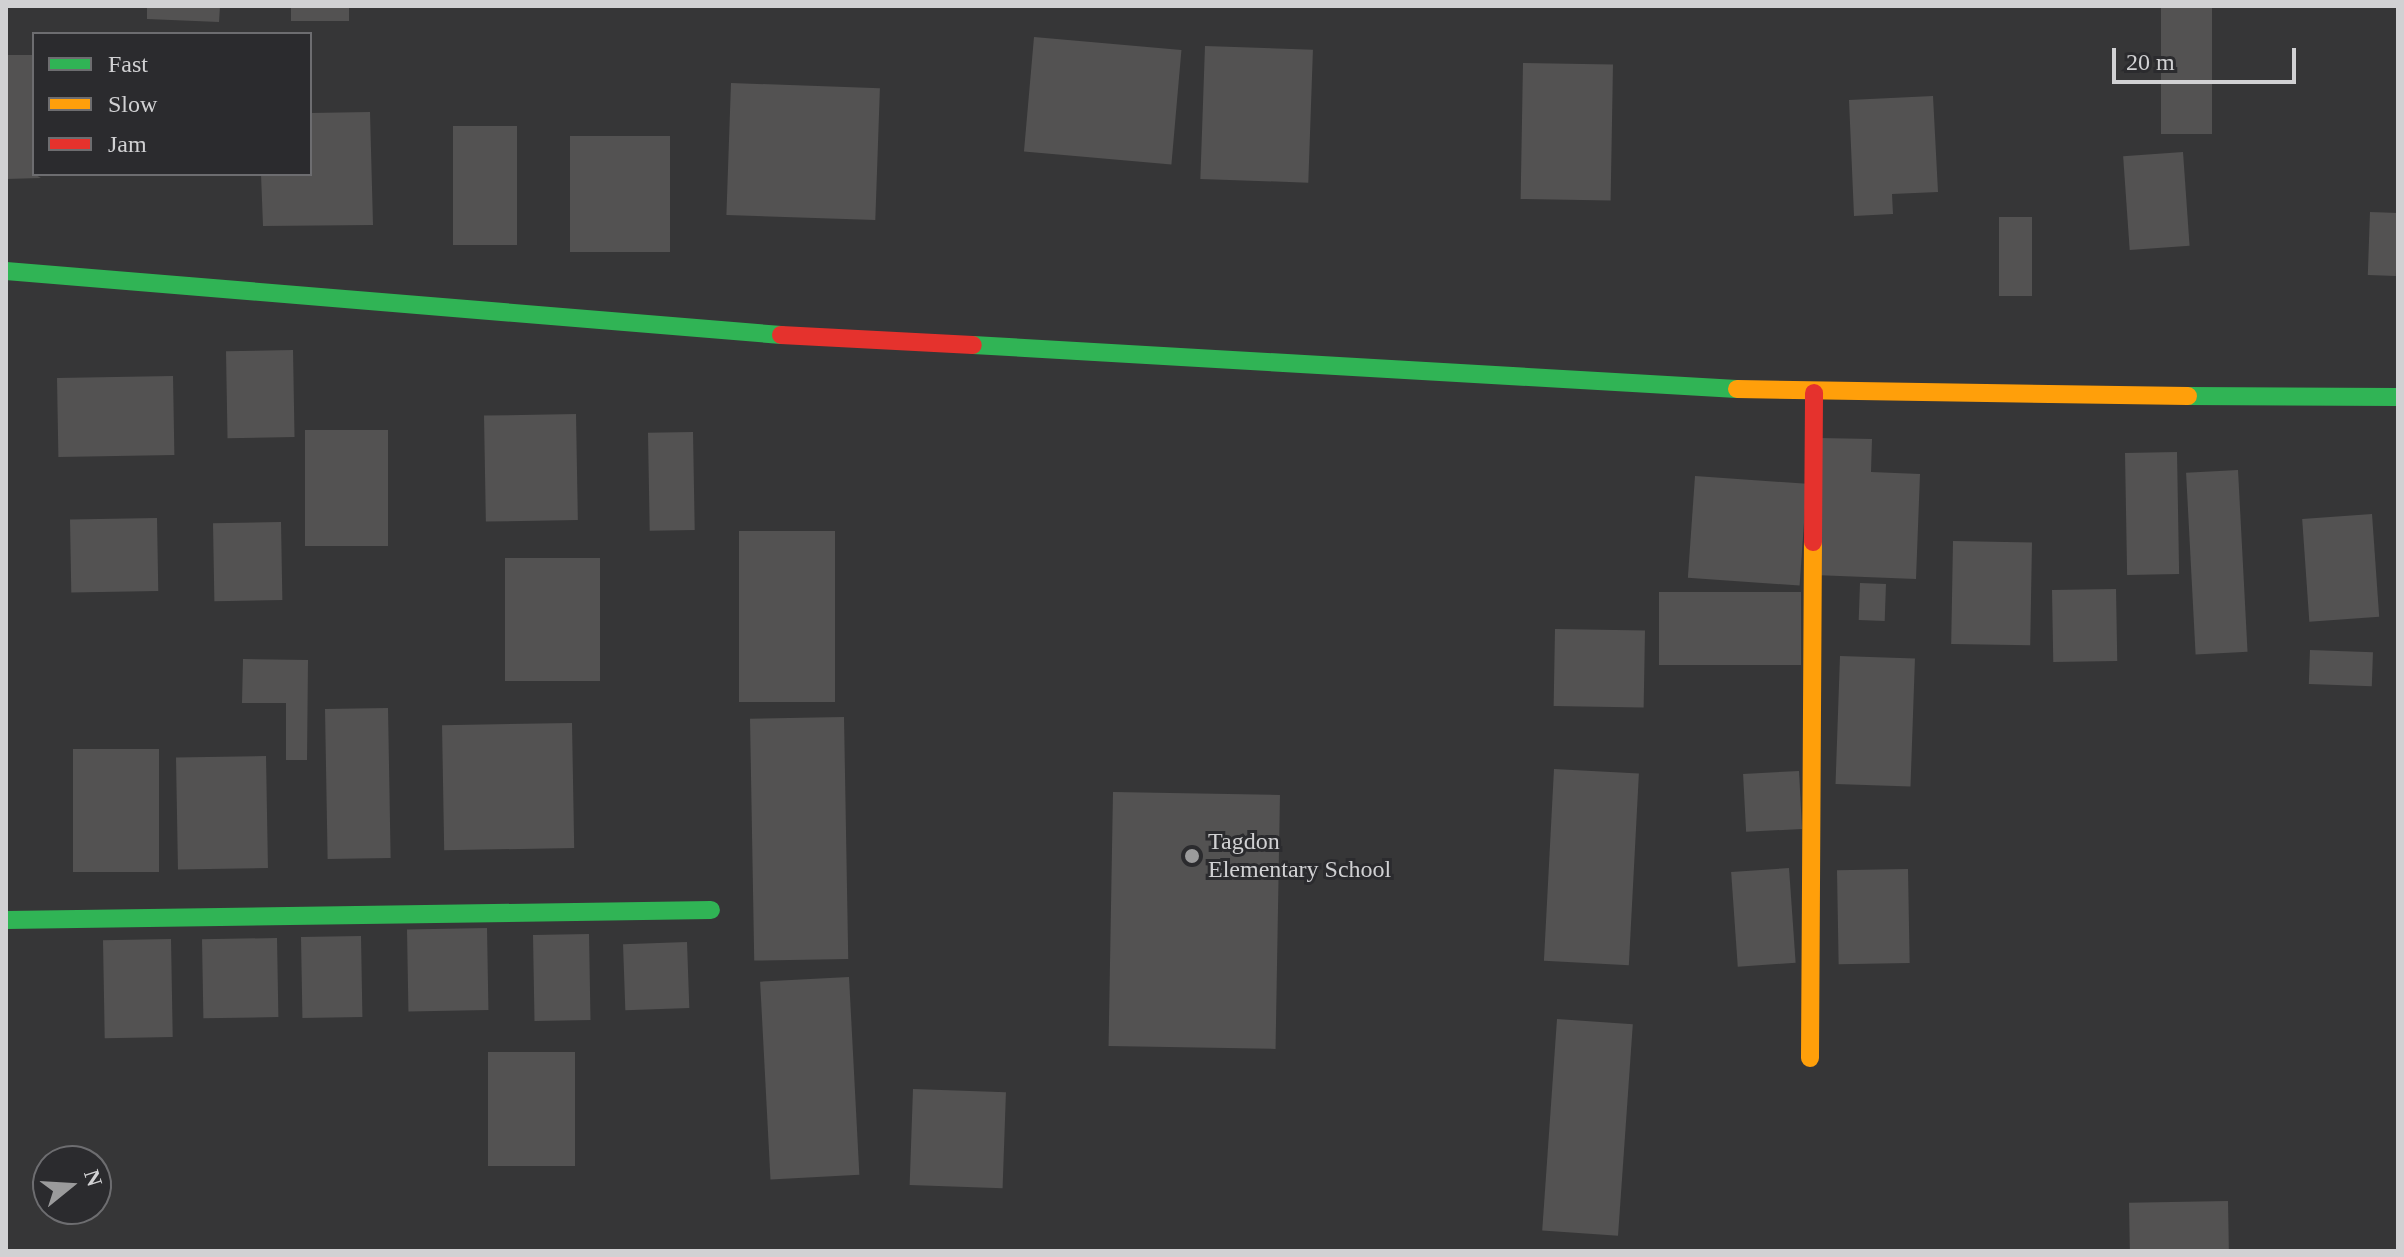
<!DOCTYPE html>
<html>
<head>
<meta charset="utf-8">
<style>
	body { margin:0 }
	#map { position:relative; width:2404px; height:1257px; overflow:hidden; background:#363637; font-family:"Times New Roman",serif }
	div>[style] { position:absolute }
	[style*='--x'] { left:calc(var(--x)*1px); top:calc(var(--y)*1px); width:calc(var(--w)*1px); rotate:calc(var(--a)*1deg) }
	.building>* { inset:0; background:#535252; transform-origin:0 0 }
	.fast>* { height:18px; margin:-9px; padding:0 9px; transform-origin:9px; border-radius:9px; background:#30b455 }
	.slow>* { height:18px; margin:-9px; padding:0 9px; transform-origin:9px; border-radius:9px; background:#ff9f0a }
	.jam>* { height:18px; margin:-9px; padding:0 9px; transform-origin:9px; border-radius:9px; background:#e5322d }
	.dots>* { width:22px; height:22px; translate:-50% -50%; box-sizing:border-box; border:4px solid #2b2b2e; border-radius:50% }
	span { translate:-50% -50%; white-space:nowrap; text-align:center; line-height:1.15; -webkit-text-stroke:6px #2b2b2e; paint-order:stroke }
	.poi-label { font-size:24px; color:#d1d1d3 }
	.left { translate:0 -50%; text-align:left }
	.frame { position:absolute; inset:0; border:8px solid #d1d1d3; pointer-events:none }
	.legend { position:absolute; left:32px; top:32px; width:280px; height:144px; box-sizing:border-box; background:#2b2b2e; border:2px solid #6d6d70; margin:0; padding:10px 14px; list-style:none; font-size:24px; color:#d1d1d3 }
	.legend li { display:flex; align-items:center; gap:16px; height:40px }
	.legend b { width:40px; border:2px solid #6d6d70 }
	.north { position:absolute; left:32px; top:1145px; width:80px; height:80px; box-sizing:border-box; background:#2b2b2e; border:2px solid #6d6d70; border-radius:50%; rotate:72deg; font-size:22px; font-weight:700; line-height:32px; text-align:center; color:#d1d1d3 }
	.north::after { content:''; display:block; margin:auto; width:28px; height:36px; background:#9b9b9c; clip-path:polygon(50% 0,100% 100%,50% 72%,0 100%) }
	.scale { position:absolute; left:2112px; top:48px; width:184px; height:36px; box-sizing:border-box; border:4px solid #d1d1d3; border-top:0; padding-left:10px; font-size:24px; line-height:28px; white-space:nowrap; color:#d1d1d3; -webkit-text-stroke:6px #2b2b2e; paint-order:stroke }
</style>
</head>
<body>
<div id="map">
	<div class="building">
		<div style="clip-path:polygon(147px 6px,220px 6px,219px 22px,147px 19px)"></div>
		<div style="left:291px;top:6px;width:58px;height:15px"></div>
		<div style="left:2161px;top:6px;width:51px;height:128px"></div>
		<div style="left:1034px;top:37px;width:148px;height:115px;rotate:5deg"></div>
		<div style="left:1205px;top:46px;width:108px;height:133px;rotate:2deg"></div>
		<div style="clip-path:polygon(6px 55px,34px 55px,34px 174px,41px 178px,6px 179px)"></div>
		<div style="left:1523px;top:63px;width:90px;height:136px;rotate:1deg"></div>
		<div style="left:731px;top:83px;width:149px;height:132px;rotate:2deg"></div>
		<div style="clip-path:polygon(1933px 96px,1938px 192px,1892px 194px,1893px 214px,1854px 216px,1849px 100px)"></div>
		<div style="clip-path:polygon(370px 112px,373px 225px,263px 226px,261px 174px,310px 174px,310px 113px)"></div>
		<div style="left:453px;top:126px;width:64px;height:119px"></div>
		<div style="left:670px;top:136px;width:116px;height:100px;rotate:90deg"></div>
		<div style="left:2183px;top:152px;width:94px;height:60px;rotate:86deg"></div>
		<div style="left:2370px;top:212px;width:28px;height:63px;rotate:2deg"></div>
		<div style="left:1999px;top:217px;width:33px;height:79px"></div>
		<div style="left:293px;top:350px;width:87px;height:67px;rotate:89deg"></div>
		<div style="left:173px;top:376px;width:79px;height:116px;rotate:89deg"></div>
		<div style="left:576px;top:414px;width:106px;height:92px;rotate:89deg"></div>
		<div style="left:305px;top:430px;width:83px;height:116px"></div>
		<div style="left:693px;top:432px;width:98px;height:45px;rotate:89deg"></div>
		<div style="clip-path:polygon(1819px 438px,1872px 439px,1871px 472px,1920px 474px,1916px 579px,1814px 575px)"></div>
		<div style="left:2177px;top:452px;width:122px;height:52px;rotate:89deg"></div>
		<div style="left:2238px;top:470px;width:182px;height:52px;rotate:87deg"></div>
		<div style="left:1695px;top:476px;width:112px;height:102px;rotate:4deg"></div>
		<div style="left:2372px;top:514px;width:103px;height:70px;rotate:86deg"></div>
		<div style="left:157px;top:518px;width:73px;height:87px;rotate:89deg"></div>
		<div style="left:281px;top:522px;width:78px;height:68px;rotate:89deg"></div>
		<div style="left:739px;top:531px;width:96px;height:171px"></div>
		<div style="left:1953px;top:541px;width:79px;height:103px;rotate:1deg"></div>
		<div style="left:600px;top:558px;width:123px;height:95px;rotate:90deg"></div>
		<div style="left:1860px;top:583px;width:26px;height:37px;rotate:2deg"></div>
		<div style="left:2116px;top:589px;width:72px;height:64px;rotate:89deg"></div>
		<div style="left:1659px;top:592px;width:142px;height:73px"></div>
		<div style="left:1555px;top:629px;width:90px;height:77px;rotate:1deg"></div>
		<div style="left:2310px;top:650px;width:63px;height:34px;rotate:2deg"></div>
		<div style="left:1840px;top:656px;width:75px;height:128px;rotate:2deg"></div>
		<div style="clip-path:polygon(243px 659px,308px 660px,307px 760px,286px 760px,286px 703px,242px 703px)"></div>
		<div style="left:388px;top:708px;width:150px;height:63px;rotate:89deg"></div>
		<div style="left:844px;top:717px;width:242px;height:94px;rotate:89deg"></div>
		<div style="left:572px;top:723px;width:125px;height:130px;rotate:89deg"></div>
		<div style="left:73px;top:749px;width:86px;height:123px"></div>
		<div style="left:266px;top:756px;width:112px;height:90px;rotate:89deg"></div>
		<div style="left:1554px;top:769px;width:85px;height:192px;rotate:3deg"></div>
		<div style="left:1799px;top:771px;width:58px;height:56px;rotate:87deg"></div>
		<div style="left:1113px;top:792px;width:167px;height:254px;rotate:1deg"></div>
		<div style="left:1789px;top:868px;width:95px;height:58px;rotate:86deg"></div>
		<div style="left:1908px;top:869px;width:94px;height:71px;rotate:89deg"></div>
		<div style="left:487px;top:928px;width:82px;height:80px;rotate:89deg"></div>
		<div style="left:589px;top:934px;width:86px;height:56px;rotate:89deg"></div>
		<div style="left:361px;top:936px;width:81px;height:60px;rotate:89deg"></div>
		<div style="left:277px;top:938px;width:79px;height:75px;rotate:89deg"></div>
		<div style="left:171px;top:939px;width:98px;height:68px;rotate:89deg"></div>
		<div style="left:687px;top:942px;width:66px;height:64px;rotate:88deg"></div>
		<div style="left:849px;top:977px;width:198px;height:89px;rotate:87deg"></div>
		<div style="left:1557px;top:1019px;width:76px;height:212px;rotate:4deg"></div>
		<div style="left:488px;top:1052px;width:87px;height:114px"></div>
		<div style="left:913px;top:1089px;width:93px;height:96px;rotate:2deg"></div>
		<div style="left:2228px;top:1201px;width:50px;height:99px;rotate:89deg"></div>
	</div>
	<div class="fast">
		<div style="--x:6;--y:271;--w:778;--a:4.72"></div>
		<div style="--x:973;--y:345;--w:765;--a:3.3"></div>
		<div style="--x:2188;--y:396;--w:210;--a:0.3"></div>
		<div style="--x:6;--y:920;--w:705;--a:-0.81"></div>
	</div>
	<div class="slow">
		<div style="--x:1737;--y:389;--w:451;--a:0.9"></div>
		<div style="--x:1810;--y:1058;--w:516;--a:-89.67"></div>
	</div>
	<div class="jam">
		<div style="--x:781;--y:335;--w:192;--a:3"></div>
		<div style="--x:1813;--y:542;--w:149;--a:-89.6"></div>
	</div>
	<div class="dots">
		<div style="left:1192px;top:856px;background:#9b9b9c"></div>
	</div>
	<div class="poi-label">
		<span class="left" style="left:1208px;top:856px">Tagdon<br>Elementary School</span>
	</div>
	<div class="frame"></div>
	<ul class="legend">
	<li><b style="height:10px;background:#30b455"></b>Fast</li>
	<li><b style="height:10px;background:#ff9f0a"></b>Slow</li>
	<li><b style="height:10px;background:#e5322d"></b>Jam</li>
	</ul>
	<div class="north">N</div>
	<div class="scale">20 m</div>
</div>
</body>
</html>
